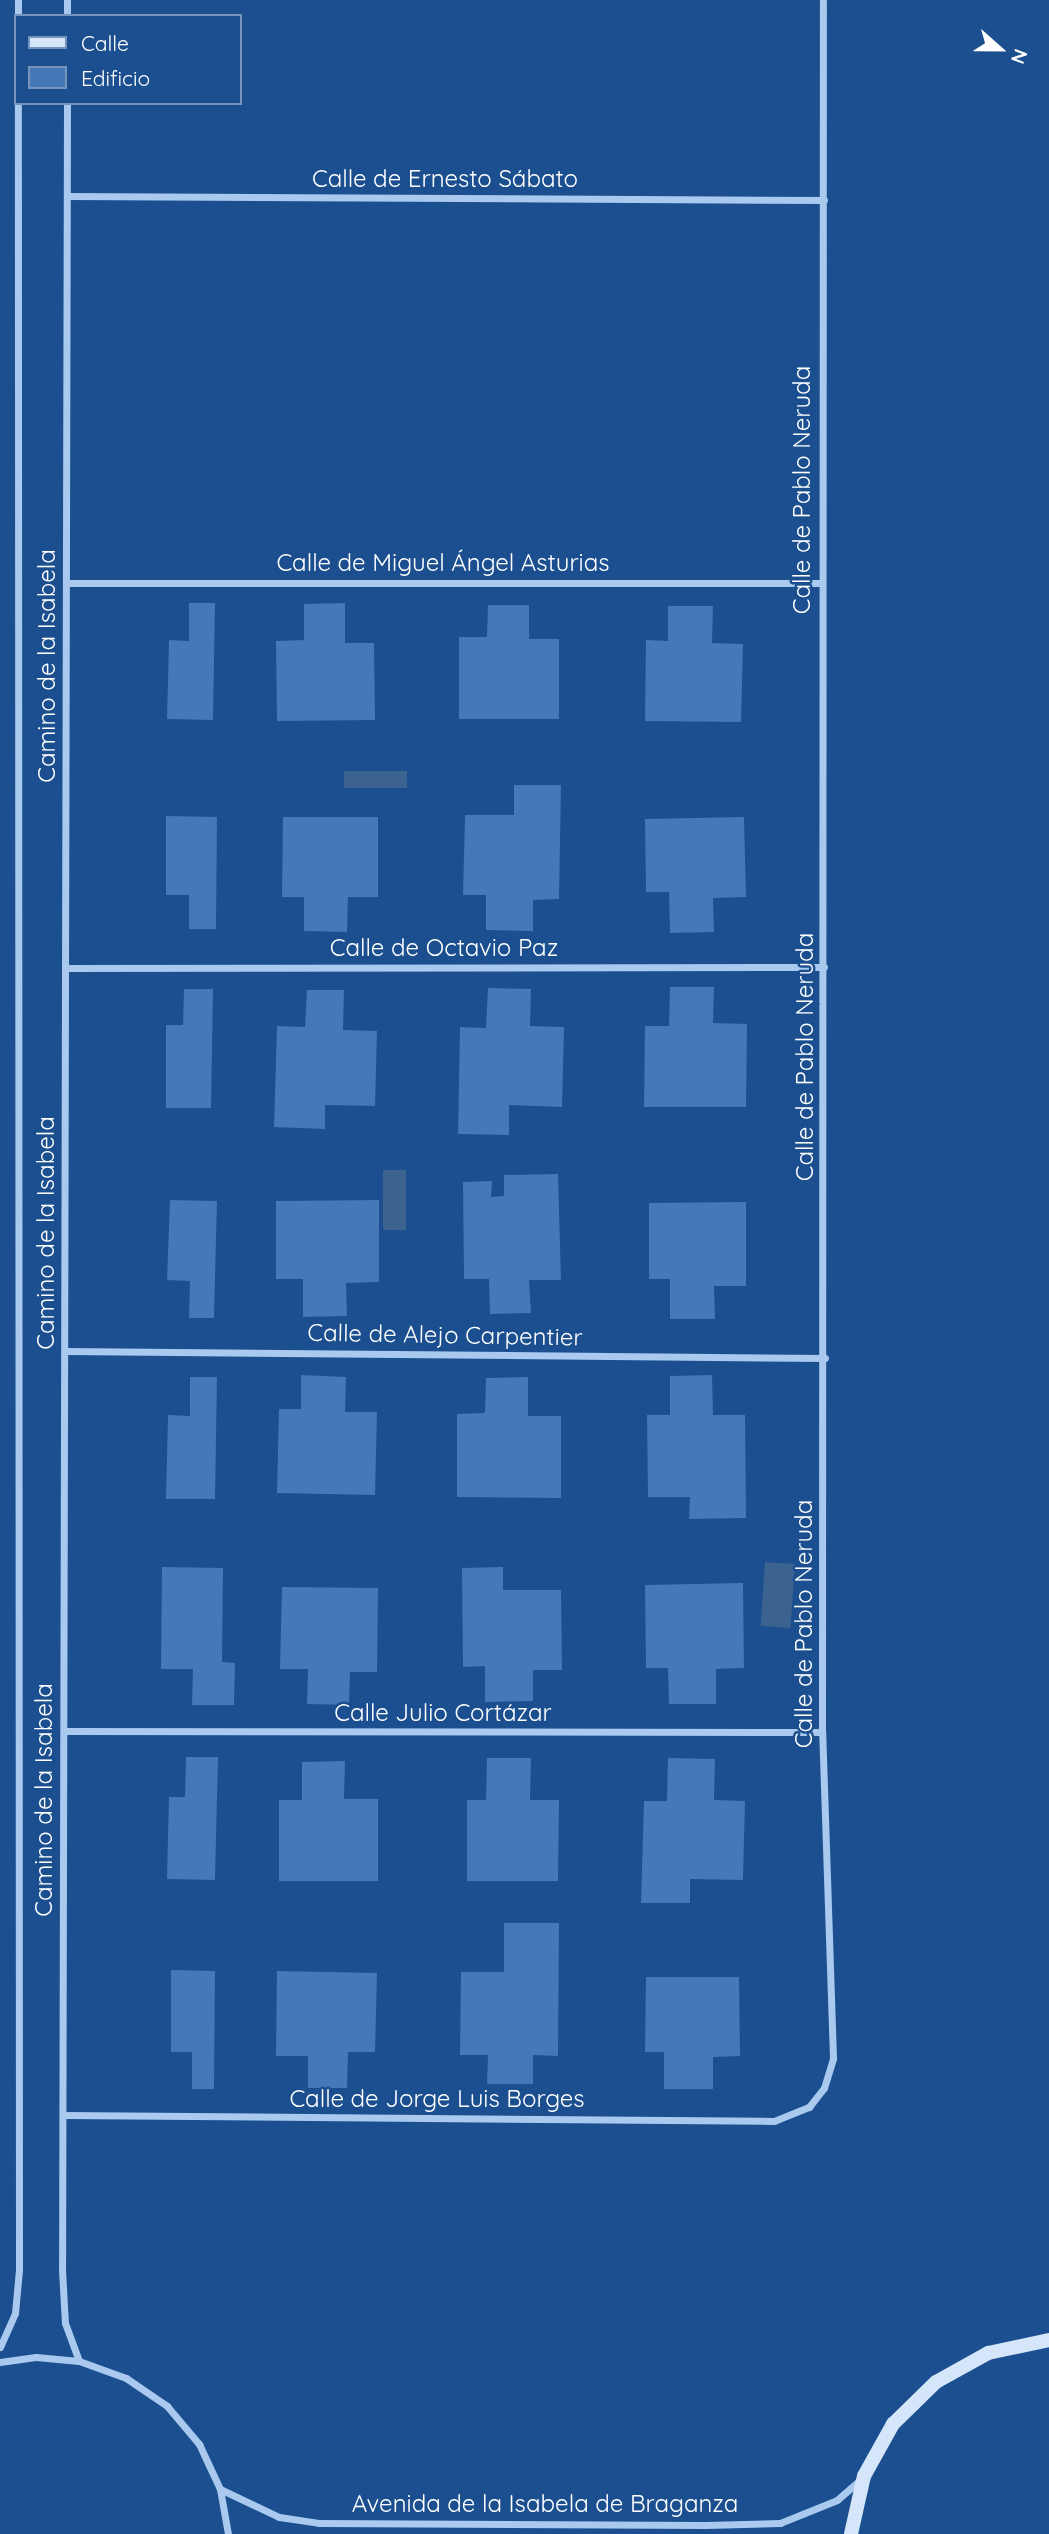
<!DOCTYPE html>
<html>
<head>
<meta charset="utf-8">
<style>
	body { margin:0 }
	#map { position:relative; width:1049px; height:2534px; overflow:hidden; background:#1b4f8f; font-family:Quicksand,sans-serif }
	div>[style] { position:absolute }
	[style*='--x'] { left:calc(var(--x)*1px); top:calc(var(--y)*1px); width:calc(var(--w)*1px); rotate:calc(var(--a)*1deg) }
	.water>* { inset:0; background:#3c6290; transform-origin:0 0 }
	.building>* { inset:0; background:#4478b7 }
	.minor>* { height:7px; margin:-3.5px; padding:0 3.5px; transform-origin:3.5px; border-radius:3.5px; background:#a9c9ee }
	.secondary>* { height:14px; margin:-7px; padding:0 7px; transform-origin:7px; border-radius:7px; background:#d6e6fa }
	span { translate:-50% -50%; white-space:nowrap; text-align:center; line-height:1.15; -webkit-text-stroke:5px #1b4f8f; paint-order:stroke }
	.street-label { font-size:24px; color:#fff }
	.legend { position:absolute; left:14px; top:14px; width:228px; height:91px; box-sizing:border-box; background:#1b4f8f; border:2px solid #7695bc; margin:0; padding:9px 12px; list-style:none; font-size:21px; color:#fff }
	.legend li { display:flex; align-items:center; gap:14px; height:35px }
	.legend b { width:35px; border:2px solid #7695bc }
	.north { position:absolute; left:965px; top:14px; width:70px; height:70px; -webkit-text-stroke:5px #1b4f8f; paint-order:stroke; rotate:111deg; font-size:19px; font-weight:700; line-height:28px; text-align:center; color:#fff }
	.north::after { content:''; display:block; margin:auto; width:24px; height:32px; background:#fff; clip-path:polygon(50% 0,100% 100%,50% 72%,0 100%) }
</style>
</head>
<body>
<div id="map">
	<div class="water">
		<div style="left:344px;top:771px;width:63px;height:17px"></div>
		<div style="left:406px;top:1170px;width:60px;height:23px;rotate:90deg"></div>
		<div style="left:765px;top:1562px;width:30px;height:64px;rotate:4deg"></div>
	</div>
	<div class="building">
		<div style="clip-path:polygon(189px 603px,215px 603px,213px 720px,167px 719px,169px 640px,189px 641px)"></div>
		<div style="clip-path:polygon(345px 603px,345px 643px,374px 643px,375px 720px,277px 721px,276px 641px,304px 640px,304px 604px)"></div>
		<div style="clip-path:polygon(488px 605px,529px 605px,529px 639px,559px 639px,559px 719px,459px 719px,459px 637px,487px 637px)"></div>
		<div style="clip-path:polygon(668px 606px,713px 606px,712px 643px,743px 644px,741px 722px,645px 721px,646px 640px,668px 641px)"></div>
		<div style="clip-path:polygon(514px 785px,561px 785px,559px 899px,533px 900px,533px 931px,486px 930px,486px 895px,463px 895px,465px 815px,514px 815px)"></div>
		<div style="clip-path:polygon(166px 816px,217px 817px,216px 929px,189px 929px,189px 895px,166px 895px)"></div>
		<div style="clip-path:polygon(283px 817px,378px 817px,378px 897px,348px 897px,347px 932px,304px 931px,304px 897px,282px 897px)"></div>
		<div style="clip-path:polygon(744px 817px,746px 897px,713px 898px,714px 932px,670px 933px,669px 892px,646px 892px,645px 819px)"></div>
		<div style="clip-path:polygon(670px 987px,714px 987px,713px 1023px,747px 1024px,746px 1107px,644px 1107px,645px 1026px,669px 1026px)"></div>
		<div style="clip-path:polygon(488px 988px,531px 989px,530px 1026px,564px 1027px,562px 1107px,509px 1105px,509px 1135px,458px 1134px,460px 1027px,486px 1028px)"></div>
		<div style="clip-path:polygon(184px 989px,213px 989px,211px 1108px,166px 1108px,166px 1025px,183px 1025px)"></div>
		<div style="clip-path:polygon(307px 990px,344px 990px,343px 1030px,377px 1031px,375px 1106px,325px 1105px,325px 1129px,274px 1127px,277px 1026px,305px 1027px)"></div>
		<div style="clip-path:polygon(558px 1174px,561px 1280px,529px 1280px,531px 1313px,490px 1314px,489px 1279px,464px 1279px,463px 1182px,492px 1181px,491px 1197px,504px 1196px,504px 1175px)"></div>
		<div style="clip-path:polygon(170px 1200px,217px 1201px,214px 1318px,189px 1318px,190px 1281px,167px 1280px)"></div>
		<div style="clip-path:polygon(379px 1200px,379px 1282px,346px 1283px,347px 1316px,303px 1317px,303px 1279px,276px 1279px,276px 1201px)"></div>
		<div style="clip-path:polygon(746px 1202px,746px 1286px,714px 1286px,715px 1319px,670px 1319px,670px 1279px,649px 1279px,649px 1203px)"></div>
		<div style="clip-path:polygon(301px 1375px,346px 1377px,345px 1412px,377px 1412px,375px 1495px,277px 1493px,279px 1409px,301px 1409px)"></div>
		<div style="clip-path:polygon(712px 1375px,713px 1415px,745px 1415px,746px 1518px,689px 1519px,690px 1497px,648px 1497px,647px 1415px,670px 1415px,670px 1376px)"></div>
		<div style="clip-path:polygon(190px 1377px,217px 1377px,215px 1499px,166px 1499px,168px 1415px,190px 1416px)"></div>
		<div style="clip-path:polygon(528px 1377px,528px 1416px,561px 1416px,561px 1498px,457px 1497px,457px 1414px,485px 1413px,486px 1378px)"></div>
		<div style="clip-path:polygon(162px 1567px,223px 1568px,222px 1662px,235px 1663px,234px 1705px,192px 1705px,193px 1669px,161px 1669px)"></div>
		<div style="clip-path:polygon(503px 1567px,503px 1590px,561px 1590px,562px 1670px,533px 1670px,533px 1701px,485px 1702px,485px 1666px,463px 1667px,462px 1568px)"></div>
		<div style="clip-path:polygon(743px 1583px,744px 1668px,716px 1669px,716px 1704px,669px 1704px,668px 1668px,646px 1668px,645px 1585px)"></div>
		<div style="clip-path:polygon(282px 1587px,378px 1588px,377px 1672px,350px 1672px,349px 1705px,307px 1704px,308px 1669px,280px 1669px)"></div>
		<div style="clip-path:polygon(186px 1757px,218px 1757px,215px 1880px,167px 1879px,169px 1797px,185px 1797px)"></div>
		<div style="clip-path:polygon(487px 1758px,531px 1758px,530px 1800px,559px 1800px,558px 1881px,467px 1881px,467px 1800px,486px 1800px)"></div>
		<div style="clip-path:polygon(668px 1758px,715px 1759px,714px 1800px,745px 1801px,743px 1880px,690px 1879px,690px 1903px,641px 1903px,644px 1801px,667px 1801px)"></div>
		<div style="clip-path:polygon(345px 1761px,344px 1799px,378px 1799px,378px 1881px,279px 1881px,279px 1800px,302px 1800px,302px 1762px)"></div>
		<div style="clip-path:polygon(504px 1923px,559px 1923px,558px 2056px,533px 2055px,533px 2084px,487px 2084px,488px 2055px,460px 2055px,461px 1972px,504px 1972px)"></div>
		<div style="clip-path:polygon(171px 1970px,215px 1971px,214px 2089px,192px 2089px,192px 2052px,171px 2052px)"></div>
		<div style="clip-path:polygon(277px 1971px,377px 1973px,375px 2052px,348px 2052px,347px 2088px,308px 2088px,308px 2056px,276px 2056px)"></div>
		<div style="clip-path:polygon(646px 1977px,739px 1977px,740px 2056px,713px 2057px,713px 2089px,664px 2089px,664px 2052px,645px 2052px)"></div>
	</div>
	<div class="minor">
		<div style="--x:18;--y:0;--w:16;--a:90"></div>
		<div style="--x:67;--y:16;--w:16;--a:-90"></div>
		<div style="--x:67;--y:103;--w:2167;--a:90.13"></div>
		<div style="--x:62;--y:2270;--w:53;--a:86.8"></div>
		<div style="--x:65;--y:2323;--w:40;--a:69.8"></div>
		<div style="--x:67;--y:196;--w:757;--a:0.3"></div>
		<div style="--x:66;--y:583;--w:754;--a:0"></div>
		<div style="--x:65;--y:968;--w:759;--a:-0.08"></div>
		<div style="--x:65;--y:1351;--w:760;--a:0.53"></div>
		<div style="--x:64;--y:1731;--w:758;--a:0.08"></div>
		<div style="--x:63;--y:2115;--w:711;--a:0.48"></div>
		<div style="--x:774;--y:2121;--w:38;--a:-22"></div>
		<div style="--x:809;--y:2107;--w:24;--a:-52"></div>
		<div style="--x:824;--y:2088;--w:31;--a:-73"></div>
		<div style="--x:833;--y:2058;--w:326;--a:-91.9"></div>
		<div style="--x:822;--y:1732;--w:1732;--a:-89.97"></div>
		<div style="--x:0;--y:2347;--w:37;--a:-66"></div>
		<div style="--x:15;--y:2313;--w:43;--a:-84.7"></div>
		<div style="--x:19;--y:2270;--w:2167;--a:-90.03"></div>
		<div style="--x:0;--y:2362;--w:36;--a:-8"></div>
		<div style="--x:36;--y:2357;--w:43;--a:5.3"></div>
		<div style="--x:79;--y:2361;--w:50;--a:19.9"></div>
		<div style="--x:126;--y:2378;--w:50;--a:34.3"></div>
		<div style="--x:167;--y:2406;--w:50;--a:49.9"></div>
		<div style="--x:199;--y:2444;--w:50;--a:65"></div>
		<div style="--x:220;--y:2489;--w:46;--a:79.9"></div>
		<div style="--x:220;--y:2489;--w:65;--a:25.4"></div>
		<div style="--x:279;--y:2517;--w:40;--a:8.5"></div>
		<div style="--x:319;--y:2523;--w:387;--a:0.3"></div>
		<div style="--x:706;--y:2525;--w:74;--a:-1.5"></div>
		<div style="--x:780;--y:2523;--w:61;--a:-22"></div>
		<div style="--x:837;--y:2500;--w:32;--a:-41"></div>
	</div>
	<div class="secondary">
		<div style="--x:851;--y:2534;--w:59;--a:-77.4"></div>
		<div style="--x:864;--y:2476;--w:60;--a:-60.9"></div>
		<div style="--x:893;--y:2424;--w:60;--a:-44.3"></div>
		<div style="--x:936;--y:2382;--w:60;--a:-29.1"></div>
		<div style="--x:988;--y:2353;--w:62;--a:-12"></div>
	</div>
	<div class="street-label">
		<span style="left:445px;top:179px">Calle de Ernesto Sábato</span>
		<span style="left:802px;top:490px;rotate:-90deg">Calle de Pablo Neruda</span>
		<span style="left:443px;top:563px">Calle de Miguel Ángel Asturias</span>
		<span style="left:47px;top:666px;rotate:-90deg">Camino de la Isabela</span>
		<span style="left:444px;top:948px">Calle de Octavio Paz</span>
		<span style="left:805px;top:1057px;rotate:-90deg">Calle de Pablo Neruda</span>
		<span style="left:46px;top:1233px;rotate:-90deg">Camino de la Isabela</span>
		<span style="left:445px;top:1335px;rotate:1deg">Calle de Alejo Carpentier</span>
		<span style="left:804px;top:1624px;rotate:-90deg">Calle de Pablo Neruda</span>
		<span style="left:443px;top:1713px">Calle Julio Cortázar</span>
		<span style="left:44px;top:1800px;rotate:-90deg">Camino de la Isabela</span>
		<span style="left:437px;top:2099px">Calle de Jorge Luis Borges</span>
		<span style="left:545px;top:2504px">Avenida de la Isabela de Braganza</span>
	</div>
	<ul class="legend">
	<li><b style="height:9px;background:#d6e6fa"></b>Calle</li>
	<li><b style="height:19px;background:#4478b7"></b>Edificio</li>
	</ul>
	<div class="north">N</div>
</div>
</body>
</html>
